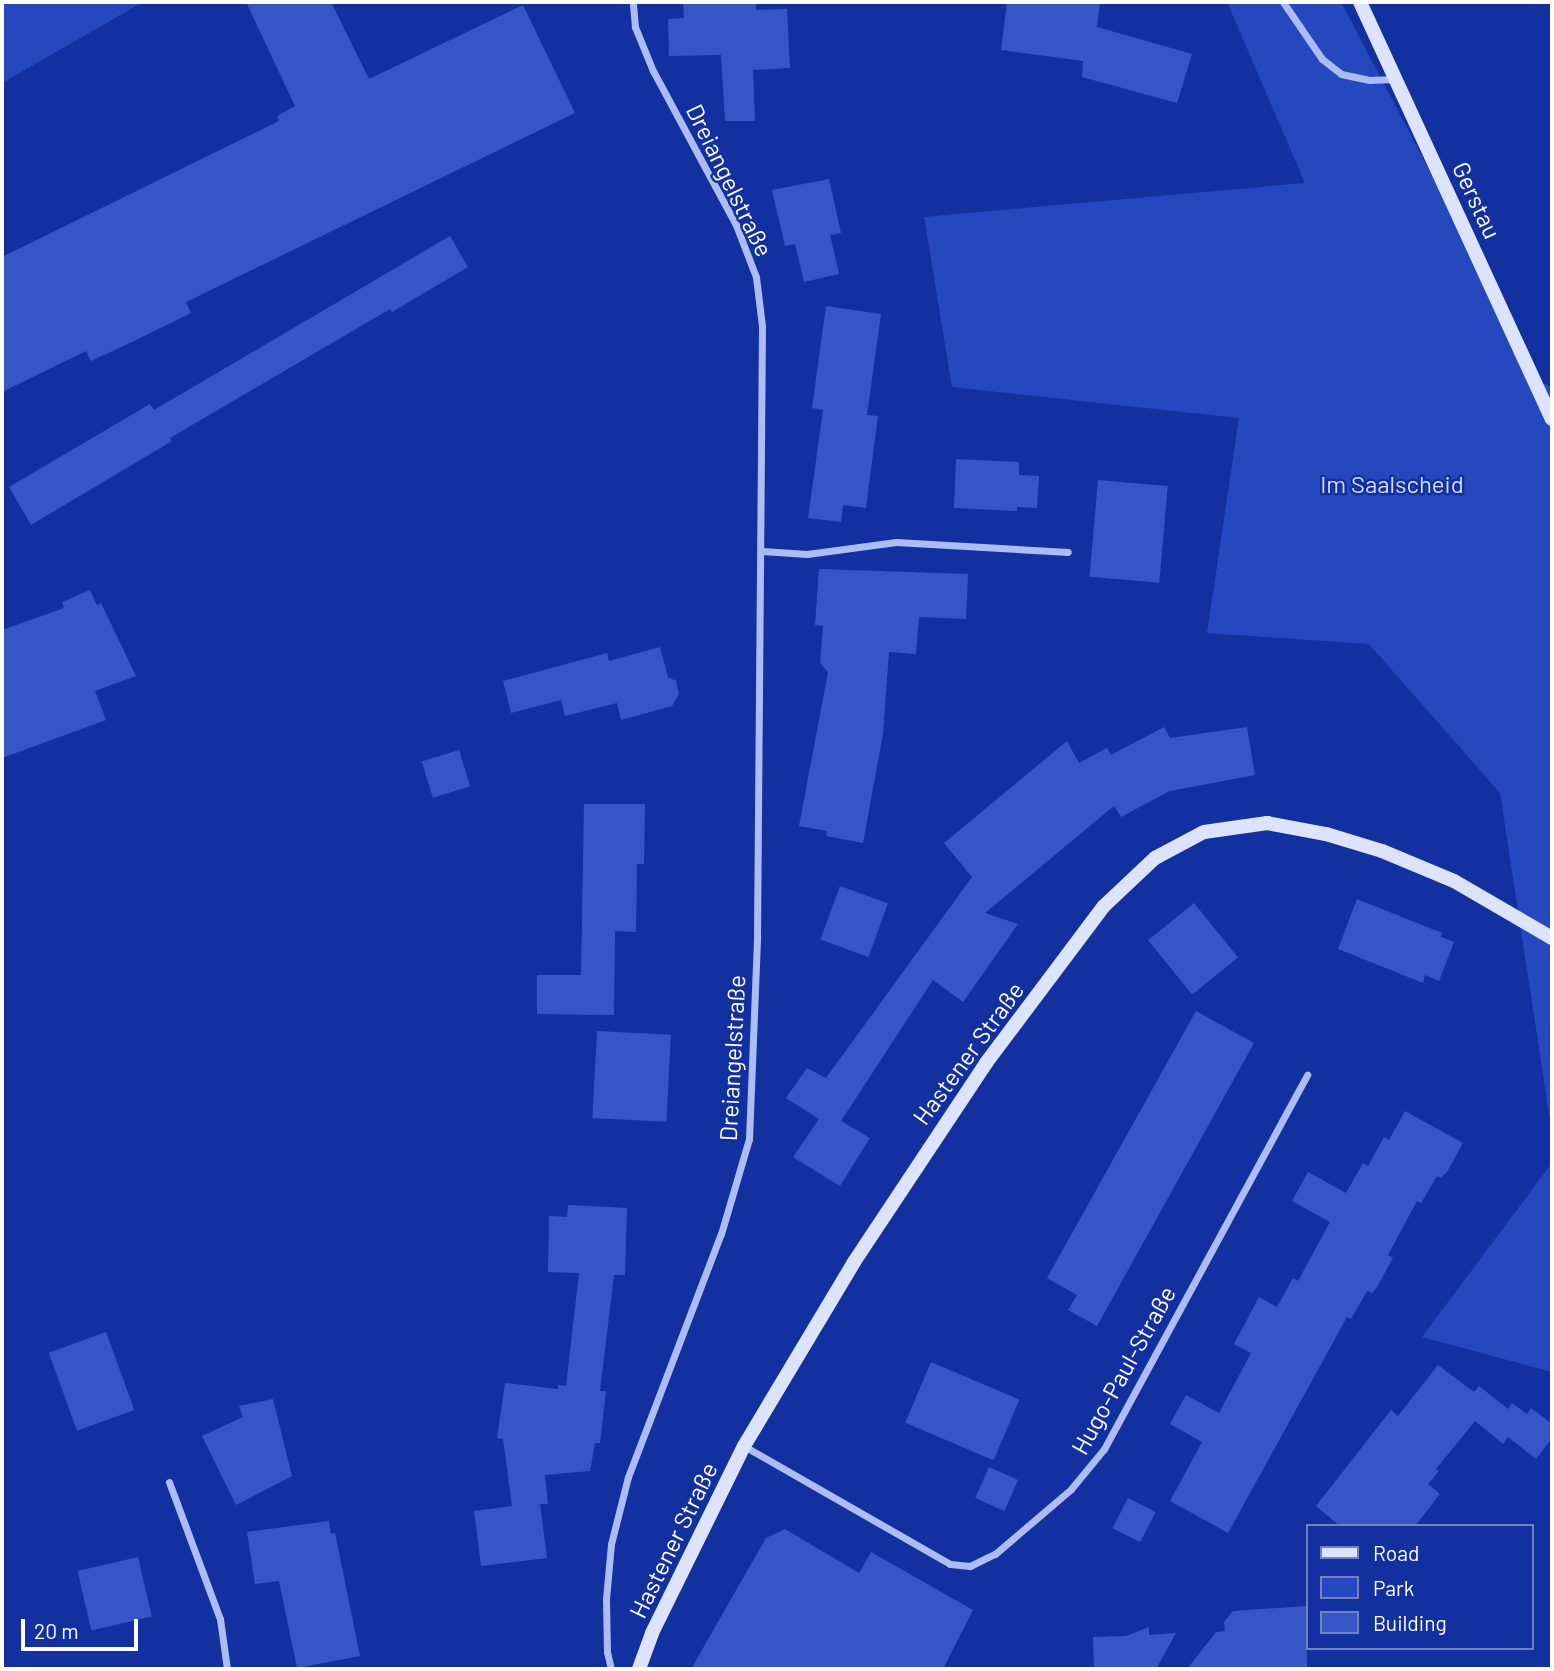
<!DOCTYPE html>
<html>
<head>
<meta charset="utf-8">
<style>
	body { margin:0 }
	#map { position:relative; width:1554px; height:1671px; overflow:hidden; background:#1330a1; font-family:Barlow,sans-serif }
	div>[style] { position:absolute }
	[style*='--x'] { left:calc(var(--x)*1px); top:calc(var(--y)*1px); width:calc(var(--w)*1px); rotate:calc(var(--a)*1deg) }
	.green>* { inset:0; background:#2648bf }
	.building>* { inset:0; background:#3756c6; transform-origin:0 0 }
	.minor>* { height:7px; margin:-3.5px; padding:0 3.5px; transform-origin:3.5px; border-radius:3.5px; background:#acbcf5 }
	.secondary>* { height:14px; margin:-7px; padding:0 7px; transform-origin:7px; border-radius:7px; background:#dce3fd }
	span { translate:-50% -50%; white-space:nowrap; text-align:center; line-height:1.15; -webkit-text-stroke:5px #1330a1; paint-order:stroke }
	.street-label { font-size:24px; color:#fff }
	.park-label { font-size:24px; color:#d5defe }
	.frame { position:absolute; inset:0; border:4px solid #fff; pointer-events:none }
	.legend { position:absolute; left:1306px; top:1524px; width:228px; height:126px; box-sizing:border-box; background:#1330a1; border:2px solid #7183c7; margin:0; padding:9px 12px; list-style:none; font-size:21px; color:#fff }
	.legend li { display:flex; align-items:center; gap:14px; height:35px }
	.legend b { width:35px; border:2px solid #7183c7 }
	.scale { position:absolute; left:21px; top:1619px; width:117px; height:32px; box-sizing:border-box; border:4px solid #fff; border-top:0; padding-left:9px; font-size:21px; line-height:24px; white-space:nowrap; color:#fff; -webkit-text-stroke:5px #1330a1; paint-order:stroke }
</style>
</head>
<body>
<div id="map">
	<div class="green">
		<div style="clip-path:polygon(2px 2px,143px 2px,2px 83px)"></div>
		<div style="clip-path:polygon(1227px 2px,1341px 2px,1540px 382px,1552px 387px,1552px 1133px,1500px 793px,1369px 644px,1207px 633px,1239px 418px,952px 387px,924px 217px,1305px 183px)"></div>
		<div style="clip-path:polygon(1552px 1163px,1552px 1372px,1422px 1337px)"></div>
	</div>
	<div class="building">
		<div style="clip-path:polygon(246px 2px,331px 2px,369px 79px,523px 5px,575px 113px,186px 302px,191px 313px,134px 341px,91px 361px,86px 351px,2px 392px,2px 257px,279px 121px,277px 116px,295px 106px)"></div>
		<div style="clip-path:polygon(683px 2px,756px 2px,756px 10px,787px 9px,790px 68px,753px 70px,755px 121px,725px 121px,721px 55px,669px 56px,668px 19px,684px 18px)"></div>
		<div style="clip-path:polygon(1007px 2px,1100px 2px,1097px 27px,1192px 54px,1177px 103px,1082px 77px,1083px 61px,1001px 50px)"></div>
		<div style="clip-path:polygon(829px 179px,841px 233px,830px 235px,839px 274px,804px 282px,795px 244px,785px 246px,772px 190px)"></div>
		<div style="clip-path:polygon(450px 236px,468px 267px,392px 312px,390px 309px,170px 438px,172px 441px,31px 525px,9px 487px,150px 404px,154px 410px)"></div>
		<div style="clip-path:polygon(826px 306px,881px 314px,867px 415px,878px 416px,866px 508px,843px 505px,841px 522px,808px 518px,823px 410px,812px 408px)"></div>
		<div style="clip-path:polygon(956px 459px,1019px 462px,1019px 475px,1039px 476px,1037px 508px,1017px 507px,1017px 511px,954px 508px)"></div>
		<div style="left:1098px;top:480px;width:70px;height:97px;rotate:5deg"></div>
		<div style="clip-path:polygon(819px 569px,968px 574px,966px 619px,919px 617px,916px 654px,889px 652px,883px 734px,863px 843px,826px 836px,827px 831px,799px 826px,828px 672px,820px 663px,823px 626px,815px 625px)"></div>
		<div style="clip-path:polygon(90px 590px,97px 605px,101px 603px,136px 676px,95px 691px,106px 720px,2px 758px,2px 630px,64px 608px,62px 602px)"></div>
		<div style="clip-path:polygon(660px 647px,668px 677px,676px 681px,679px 694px,672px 706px,621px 720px,617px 703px,565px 716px,561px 700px,511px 713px,503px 681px,607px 653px,609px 661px)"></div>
		<div style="clip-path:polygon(1164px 727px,1170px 738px,1247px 727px,1255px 775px,1170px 791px,1121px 817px,1114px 806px,985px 913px,1018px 924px,963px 1002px,933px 980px,841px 1121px,870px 1138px,840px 1186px,793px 1157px,819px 1119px,786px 1098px,807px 1068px,826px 1078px,972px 877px,944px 843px,1067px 741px,1079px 763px,1107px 748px,1111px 755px)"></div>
		<div style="left:459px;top:750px;width:38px;height:39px;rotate:73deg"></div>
		<div style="clip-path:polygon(584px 804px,645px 804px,644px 864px,637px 864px,636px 932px,615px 931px,614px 1015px,537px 1014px,537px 975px,581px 975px)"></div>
		<div style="left:840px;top:886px;width:51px;height:57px;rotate:20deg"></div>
		<div style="clip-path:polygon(1357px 899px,1442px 933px,1441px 937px,1454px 942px,1439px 981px,1425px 975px,1423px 983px,1338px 949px)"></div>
		<div style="left:1194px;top:903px;width:70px;height:59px;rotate:51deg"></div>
		<div style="clip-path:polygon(1196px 1011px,1254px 1043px,1097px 1326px,1068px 1310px,1077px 1295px,1047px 1278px)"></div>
		<div style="left:597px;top:1031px;width:74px;height:87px;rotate:3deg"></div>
		<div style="clip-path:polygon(1405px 1111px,1463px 1143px,1447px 1172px,1441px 1178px,1437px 1176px,1421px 1203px,1417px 1201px,1388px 1255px,1393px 1258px,1377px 1287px,1372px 1293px,1367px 1291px,1351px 1319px,1347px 1317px,1228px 1533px,1170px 1501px,1202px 1442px,1170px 1424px,1186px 1395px,1219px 1413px,1251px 1353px,1234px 1344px,1259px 1297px,1277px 1307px,1293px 1278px,1298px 1281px,1330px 1222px,1292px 1201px,1308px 1172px,1346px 1193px,1363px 1163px,1368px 1166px,1384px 1137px,1389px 1140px)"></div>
		<div style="clip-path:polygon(568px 1205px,627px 1208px,625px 1275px,614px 1275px,600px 1391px,606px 1391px,600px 1443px,595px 1443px,590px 1471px,545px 1475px,548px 1504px,540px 1504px,547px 1558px,481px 1566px,474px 1511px,512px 1506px,503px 1439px,497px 1438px,505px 1383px,558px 1389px,558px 1385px,566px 1386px,579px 1273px,548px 1272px,549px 1216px,567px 1217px)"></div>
		<div style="left:106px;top:1332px;width:83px;height:61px;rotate:70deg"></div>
		<div style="left:931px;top:1362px;width:96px;height:66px;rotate:23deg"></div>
		<div style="clip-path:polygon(1438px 1365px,1474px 1392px,1479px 1386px,1508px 1409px,1512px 1403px,1527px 1414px,1531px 1408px,1552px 1424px,1552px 1438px,1536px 1459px,1508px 1437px,1503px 1444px,1475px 1421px,1436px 1469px,1439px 1471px,1428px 1484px,1440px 1494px,1415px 1526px,1340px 1526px,1316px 1506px,1391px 1410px,1398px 1416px)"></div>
		<div style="clip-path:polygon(273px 1399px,292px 1476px,236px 1505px,202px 1436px,243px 1417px,239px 1406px)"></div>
		<div style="left:989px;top:1467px;width:32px;height:34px;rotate:24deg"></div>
		<div style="left:1128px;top:1498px;width:31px;height:34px;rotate:27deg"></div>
		<div style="clip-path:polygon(329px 1521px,331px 1534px,335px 1533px,360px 1656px,297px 1668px,279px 1581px,255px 1584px,247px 1532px)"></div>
		<div style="clip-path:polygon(785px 1529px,859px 1573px,871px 1552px,973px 1610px,943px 1669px,691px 1669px,766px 1538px)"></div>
		<div style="left:138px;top:1557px;width:61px;height:62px;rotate:77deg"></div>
		<div style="clip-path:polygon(1307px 1606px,1307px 1669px,1187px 1669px,1216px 1632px,1225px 1631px,1224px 1622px,1233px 1611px)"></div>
		<div style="clip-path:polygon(1149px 1627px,1149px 1635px,1176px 1633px,1156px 1669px,1094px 1669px,1093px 1637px,1126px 1636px)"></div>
	</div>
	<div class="minor">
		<div style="--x:1283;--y:2;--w:69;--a:55.6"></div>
		<div style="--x:1322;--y:59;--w:24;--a:38"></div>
		<div style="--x:1341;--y:74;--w:29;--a:12"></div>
		<div style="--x:1369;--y:80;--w:26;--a:-2"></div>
		<div style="--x:762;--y:551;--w:45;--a:3.8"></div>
		<div style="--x:807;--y:554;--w:90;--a:-7.7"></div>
		<div style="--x:896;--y:542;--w:172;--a:3.3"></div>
		<div style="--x:744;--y:1446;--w:237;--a:29.8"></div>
		<div style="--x:950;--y:1564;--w:20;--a:6"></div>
		<div style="--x:970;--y:1566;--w:28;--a:-26"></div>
		<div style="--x:995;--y:1554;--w:100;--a:-40.5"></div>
		<div style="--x:1071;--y:1489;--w:52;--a:-50.5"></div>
		<div style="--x:1104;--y:1449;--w:426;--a:-61.5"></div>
		<div style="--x:169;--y:1482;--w:146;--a:69.6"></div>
		<div style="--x:220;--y:1619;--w:50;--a:82"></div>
		<div style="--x:611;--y:1669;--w:17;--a:-103"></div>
		<div style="--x:607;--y:1652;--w:53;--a:-91.1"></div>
		<div style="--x:606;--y:1599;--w:55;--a:-84.8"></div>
		<div style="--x:611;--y:1544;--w:69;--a:-75.8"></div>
		<div style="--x:628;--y:1477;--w:260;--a:-69.1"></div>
		<div style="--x:721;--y:1234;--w:99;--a:-73.6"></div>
		<div style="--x:749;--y:1139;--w:203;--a:-87.7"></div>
		<div style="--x:757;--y:936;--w:610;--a:-89.53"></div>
		<div style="--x:762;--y:326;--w:49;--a:-97"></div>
		<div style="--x:756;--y:277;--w:56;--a:-111"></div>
		<div style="--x:736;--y:225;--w:175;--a:-118.3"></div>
		<div style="--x:653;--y:71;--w:48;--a:-112.2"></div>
		<div style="--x:635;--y:27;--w:25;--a:-95"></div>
	</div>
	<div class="secondary">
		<div style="--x:1360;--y:2;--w:459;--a:65.3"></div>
		<div style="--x:639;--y:1669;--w:38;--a:-70"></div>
		<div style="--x:652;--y:1633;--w:208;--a:-63.8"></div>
		<div style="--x:744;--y:1446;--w:214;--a:-59.1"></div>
		<div style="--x:854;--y:1262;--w:239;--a:-56.4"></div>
		<div style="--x:986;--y:1063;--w:196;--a:-53.1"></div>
		<div style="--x:1104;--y:906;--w:70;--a:-43.3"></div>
		<div style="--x:1155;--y:858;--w:55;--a:-28"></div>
		<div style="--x:1204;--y:832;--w:64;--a:-8.1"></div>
		<div style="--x:1267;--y:823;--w:60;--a:10.6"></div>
		<div style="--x:1326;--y:834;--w:59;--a:16.9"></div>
		<div style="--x:1382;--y:851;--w:78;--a:22.6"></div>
		<div style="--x:1454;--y:881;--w:113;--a:30.2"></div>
	</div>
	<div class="street-label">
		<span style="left:730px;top:180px;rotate:64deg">Dreiangelstraße</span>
		<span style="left:1477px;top:200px;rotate:65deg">Gerstau</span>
		<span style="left:968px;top:1053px;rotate:-54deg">Hastener Straße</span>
		<span style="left:732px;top:1058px;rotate:-87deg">Dreiangelstraße</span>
		<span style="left:1123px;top:1370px;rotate:-61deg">Hugo-Paul-Straße</span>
		<span style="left:673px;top:1540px;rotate:-64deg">Hastener Straße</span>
	</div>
	<div class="park-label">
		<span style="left:1392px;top:484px">Im Saalscheid</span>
	</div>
	<div class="frame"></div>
	<ul class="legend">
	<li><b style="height:9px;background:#dce3fd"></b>Road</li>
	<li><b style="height:19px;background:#2648bf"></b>Park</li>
	<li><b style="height:19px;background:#3756c6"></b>Building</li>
	</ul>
	<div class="scale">20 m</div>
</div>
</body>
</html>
